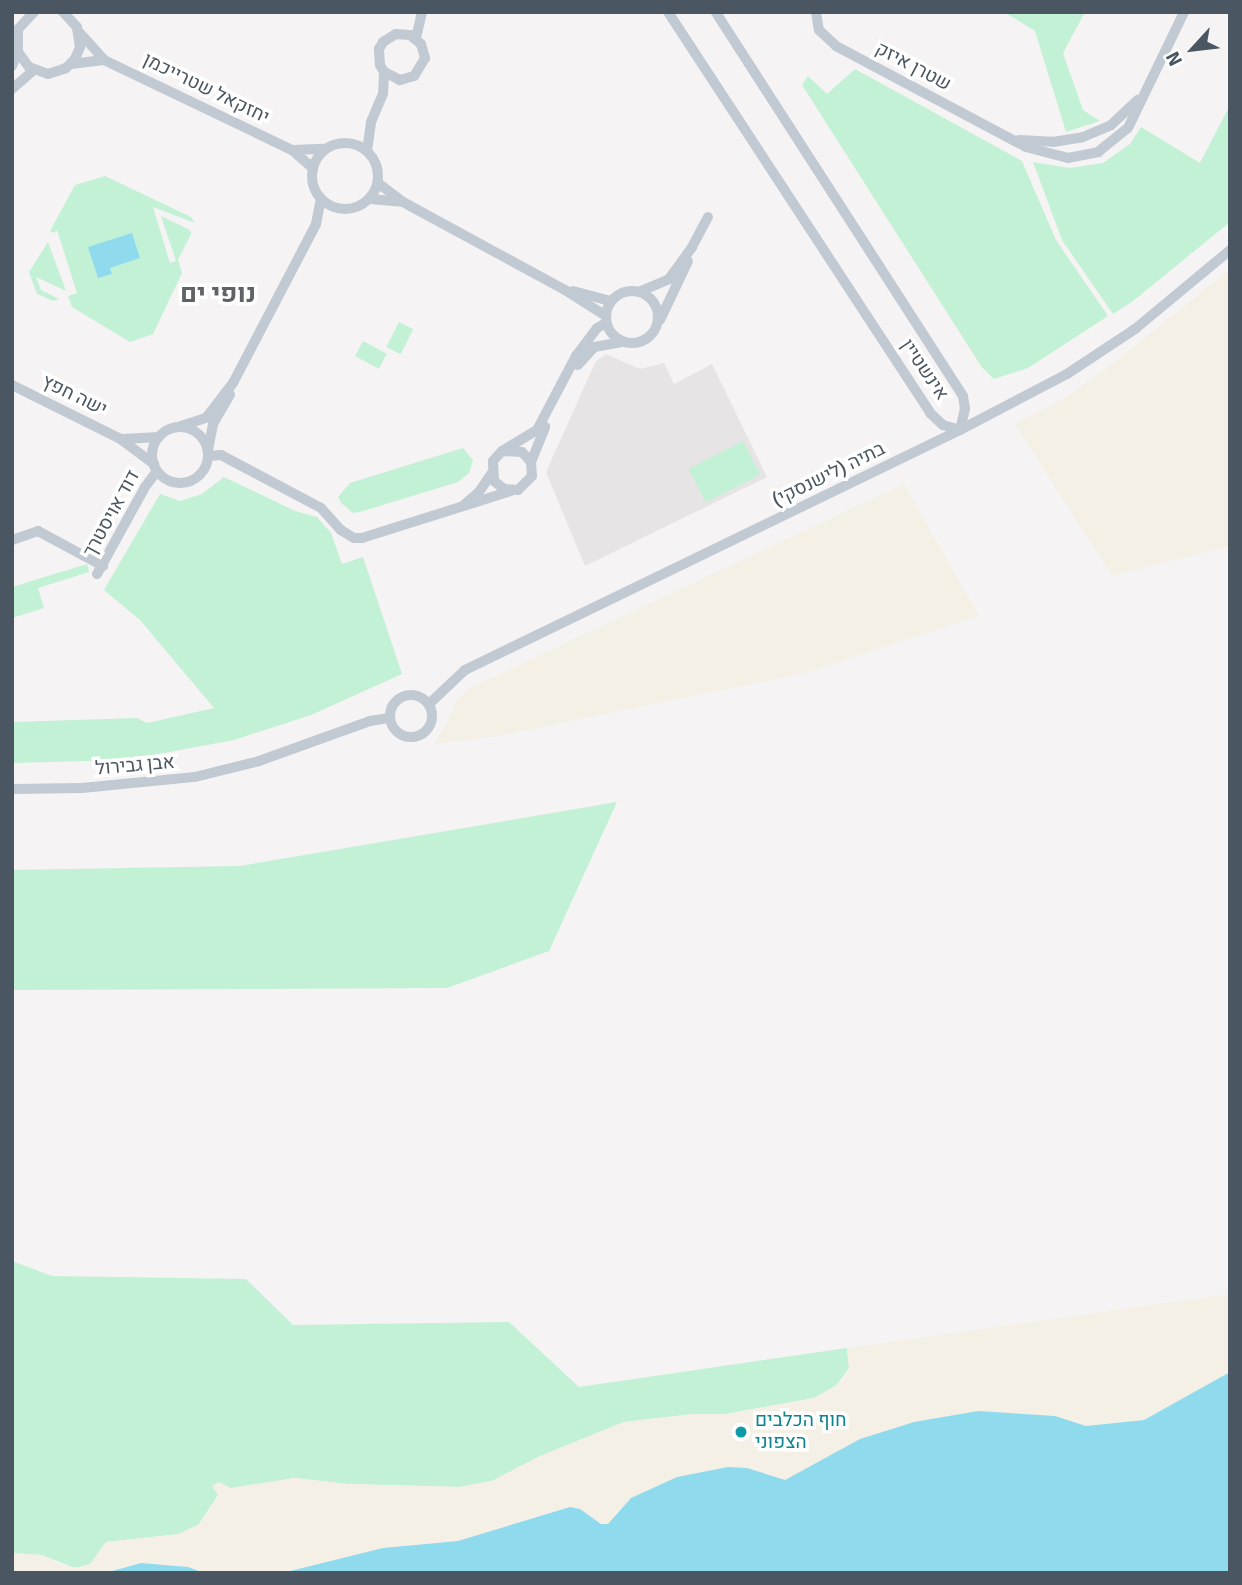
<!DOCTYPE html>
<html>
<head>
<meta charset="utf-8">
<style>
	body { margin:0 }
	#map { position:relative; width:1242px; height:1585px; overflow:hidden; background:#f5f3f3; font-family:Signika,Heebo,sans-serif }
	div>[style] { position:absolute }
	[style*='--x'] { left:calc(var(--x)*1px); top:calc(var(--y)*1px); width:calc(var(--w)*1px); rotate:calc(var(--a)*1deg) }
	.education>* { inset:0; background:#e6e4e5 }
	.green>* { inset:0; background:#c3f1d5; transform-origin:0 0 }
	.sand>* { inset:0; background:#f5f0e5 }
	.water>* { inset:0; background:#90daee }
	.minor>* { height:10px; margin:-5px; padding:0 5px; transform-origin:5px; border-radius:5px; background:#c1cad2 }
	.minor>.ring { margin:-5px; padding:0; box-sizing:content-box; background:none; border:10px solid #c1cad2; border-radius:50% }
	.dots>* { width:19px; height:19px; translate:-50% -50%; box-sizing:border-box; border:4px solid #fff; border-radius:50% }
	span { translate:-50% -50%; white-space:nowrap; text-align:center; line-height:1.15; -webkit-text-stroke:7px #fff; paint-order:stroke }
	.street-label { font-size:19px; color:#4a5661 }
	.culture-label { font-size:19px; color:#0d838f }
	.left { translate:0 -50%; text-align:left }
	.district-label { font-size:26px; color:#5f6368; font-weight:700 }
	.frame { position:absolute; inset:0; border:14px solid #4a5661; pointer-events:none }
	.north { position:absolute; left:1158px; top:14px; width:70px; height:70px; -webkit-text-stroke:5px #fff; paint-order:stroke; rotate:243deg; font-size:19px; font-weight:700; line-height:28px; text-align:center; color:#4a5661 }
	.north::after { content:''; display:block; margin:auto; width:24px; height:32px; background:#4a5661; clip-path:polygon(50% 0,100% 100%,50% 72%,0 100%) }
</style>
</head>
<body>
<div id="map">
	<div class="education">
		<div style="clip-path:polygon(606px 354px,640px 369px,664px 363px,674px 384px,712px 364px,767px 477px,585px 566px,546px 472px,596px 361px)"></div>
	</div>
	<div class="green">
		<div style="clip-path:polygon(1004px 12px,1085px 12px,1063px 53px,1083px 110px,1100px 121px,1066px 132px,1035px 31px)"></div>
		<div style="clip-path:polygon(855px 69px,1022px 161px,1056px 240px,1108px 316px,1028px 368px,994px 379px,981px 366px,802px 85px,808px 76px,827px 94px)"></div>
		<div style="clip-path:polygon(1230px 105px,1230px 222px,1133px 301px,1113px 314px,1062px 240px,1033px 162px,1070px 168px,1103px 163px,1130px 144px,1141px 127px,1200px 163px)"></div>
		<div style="clip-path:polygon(105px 176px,191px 217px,195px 223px,153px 207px,170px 263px,176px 261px,161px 216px,190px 230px,191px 234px,178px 260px,182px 273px,153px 334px,130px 342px,72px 307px,68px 296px,77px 293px,57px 230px,54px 233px,50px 231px,75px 185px)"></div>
		<div style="clip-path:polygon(48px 242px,66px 291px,36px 277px,41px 290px,59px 299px,53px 301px,37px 294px,29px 272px)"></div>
		<div style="left:399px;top:322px;width:16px;height:28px;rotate:27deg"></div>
		<div style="left:363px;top:341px;width:27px;height:17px;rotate:28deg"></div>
		<div style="left:743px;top:441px;width:38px;height:61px;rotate:63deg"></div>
		<div style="clip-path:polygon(463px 448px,473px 460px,469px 473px,458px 482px,360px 512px,353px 513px,341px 503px,338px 497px,350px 483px)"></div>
		<div style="clip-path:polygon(224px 477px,295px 511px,317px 517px,331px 533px,342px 564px,363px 557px,402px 674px,311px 715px,234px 740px,126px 760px,12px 763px,12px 722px,137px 718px,147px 723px,214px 708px,140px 620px,104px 590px,160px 494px,180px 501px,202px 494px)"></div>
		<div style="clip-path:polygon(87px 564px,89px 572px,38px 588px,44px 608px,12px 618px,12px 587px)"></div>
		<div style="clip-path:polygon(617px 802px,549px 951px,447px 988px,12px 990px,12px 870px,240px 866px)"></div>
		<div style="clip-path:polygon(12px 1261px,52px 1276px,246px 1279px,293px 1325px,509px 1322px,579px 1387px,847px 1348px,849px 1368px,834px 1389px,814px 1398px,726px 1414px,693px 1414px,624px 1422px,538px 1457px,492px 1481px,459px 1487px,347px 1484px,295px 1478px,231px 1488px,218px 1495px,199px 1524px,179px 1534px,106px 1542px,90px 1564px,75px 1568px,42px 1555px,12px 1554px)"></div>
	</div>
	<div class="sand">
		<div style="clip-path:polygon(1230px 269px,1230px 546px,1112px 576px,1015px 424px,1065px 398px,1118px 360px)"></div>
		<div style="clip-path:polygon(904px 484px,979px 616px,801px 674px,497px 736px,434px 744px,447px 724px,454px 704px,470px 688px)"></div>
		<div style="clip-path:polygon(1230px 1294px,1230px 1372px,1144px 1420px,1086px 1426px,1055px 1416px,978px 1411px,914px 1422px,860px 1439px,785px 1480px,747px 1468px,728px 1467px,623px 1506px,608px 1524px,558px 1510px,458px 1541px,383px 1548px,281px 1573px,204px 1573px,188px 1567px,141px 1563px,105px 1573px,12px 1573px,12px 1554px,16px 1553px,42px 1555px,63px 1566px,82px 1568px,90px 1564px,106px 1542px,179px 1534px,199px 1524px,208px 1514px,218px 1495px,212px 1486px,219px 1482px,231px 1488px,295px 1478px,347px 1484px,459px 1487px,492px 1481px,538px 1457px,624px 1422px,693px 1414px,726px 1414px,814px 1398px,843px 1381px,849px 1368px,847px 1348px)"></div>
	</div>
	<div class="water">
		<div style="clip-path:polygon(132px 233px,140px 258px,110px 268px,112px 274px,98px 278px,88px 247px)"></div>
		<div style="clip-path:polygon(1230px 1372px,1230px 1573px,255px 1573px,282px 1573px,383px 1548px,458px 1541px,570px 1507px,580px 1509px,601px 1524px,608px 1524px,631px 1498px,677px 1477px,728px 1467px,747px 1468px,785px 1480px,860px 1439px,914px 1422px,978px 1411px,1055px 1416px,1086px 1426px,1144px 1420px)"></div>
		<div style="clip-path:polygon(141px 1563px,188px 1567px,204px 1573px,105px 1573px)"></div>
	</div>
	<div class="minor">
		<div style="--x:34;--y:12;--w:23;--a:133"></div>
		<div style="--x:18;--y:29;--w:23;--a:90"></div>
		<div style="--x:18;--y:52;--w:19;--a:54"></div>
		<div style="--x:29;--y:67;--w:20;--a:20"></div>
		<div style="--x:48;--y:74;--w:19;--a:-18"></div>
		<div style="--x:66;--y:68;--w:13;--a:-45"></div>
		<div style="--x:75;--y:59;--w:13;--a:-67"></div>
		<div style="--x:80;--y:47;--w:20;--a:-99"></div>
		<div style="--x:77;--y:27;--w:21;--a:-133"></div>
		<div style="--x:668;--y:12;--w:479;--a:56.8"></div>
		<div style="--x:930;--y:413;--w:18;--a:43"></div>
		<div style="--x:943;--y:425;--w:18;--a:16"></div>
		<div style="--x:960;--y:430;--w:22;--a:-77"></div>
		<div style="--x:965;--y:409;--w:13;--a:-99"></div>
		<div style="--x:963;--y:396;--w:457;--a:-122.8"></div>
		<div style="--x:816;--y:12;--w:18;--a:81"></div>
		<div style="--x:819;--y:30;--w:23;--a:43"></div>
		<div style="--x:836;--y:46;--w:215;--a:28"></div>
		<div style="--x:1026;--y:147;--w:43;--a:14.7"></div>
		<div style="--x:1068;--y:158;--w:31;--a:-11"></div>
		<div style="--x:1098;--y:152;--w:38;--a:-39"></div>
		<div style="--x:1128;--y:128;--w:129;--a:-64.2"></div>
		<div style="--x:80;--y:33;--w:36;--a:48"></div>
		<div style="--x:104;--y:60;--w:208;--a:25.6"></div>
		<div style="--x:292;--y:150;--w:28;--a:41"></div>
		<div style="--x:416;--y:38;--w:27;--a:-77"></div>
		<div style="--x:71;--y:64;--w:33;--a:-7"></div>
		<div style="--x:12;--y:66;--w:15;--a:-67"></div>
		<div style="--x:12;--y:89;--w:29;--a:-41"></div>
		<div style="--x:1019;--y:140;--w:34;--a:3"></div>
		<div style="--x:1053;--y:142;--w:30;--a:-9"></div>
		<div style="--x:1083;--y:137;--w:30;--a:-23"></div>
		<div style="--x:1111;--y:125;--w:37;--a:-43"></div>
		<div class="ring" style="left:312px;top:143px;width:56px;height:56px"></div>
		<div style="--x:292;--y:150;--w:33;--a:-2"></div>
		<div style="--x:367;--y:151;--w:29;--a:-82"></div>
		<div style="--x:371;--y:122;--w:30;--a:-67"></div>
		<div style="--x:383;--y:94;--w:22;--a:-87"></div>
		<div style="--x:384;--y:72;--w:8;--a:-120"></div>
		<div style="--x:380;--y:65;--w:16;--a:-94"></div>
		<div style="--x:379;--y:49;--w:8;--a:-60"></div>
		<div style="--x:383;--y:42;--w:15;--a:-32"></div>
		<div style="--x:396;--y:34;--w:14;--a:4"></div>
		<div style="--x:410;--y:35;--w:14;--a:39"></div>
		<div style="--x:421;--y:44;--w:15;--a:74"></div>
		<div style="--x:425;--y:58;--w:21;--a:121"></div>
		<div style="--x:414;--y:76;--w:15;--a:164"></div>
		<div style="--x:400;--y:80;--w:18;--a:-153"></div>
		<div style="--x:378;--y:183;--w:31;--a:37"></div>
		<div style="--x:403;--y:202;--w:184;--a:28.5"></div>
		<div style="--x:565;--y:290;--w:49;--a:32.4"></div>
		<div style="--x:370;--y:199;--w:32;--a:5"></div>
		<div class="ring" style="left:606px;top:291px;width:42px;height:42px"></div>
		<div style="--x:573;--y:291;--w:39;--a:15"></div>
		<div style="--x:641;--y:291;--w:30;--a:-23"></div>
		<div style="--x:669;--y:279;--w:39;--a:-54"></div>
		<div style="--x:692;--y:247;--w:34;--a:-62"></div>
		<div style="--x:660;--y:320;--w:65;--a:-64.6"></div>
		<div style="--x:578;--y:365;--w:24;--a:-48"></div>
		<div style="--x:594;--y:347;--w:27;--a:-10"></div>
		<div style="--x:12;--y:385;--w:119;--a:26.4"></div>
		<div style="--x:119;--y:438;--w:44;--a:36.6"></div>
		<div style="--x:178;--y:427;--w:29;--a:-18"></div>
		<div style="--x:206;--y:418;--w:44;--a:-52.4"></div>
		<div style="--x:233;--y:383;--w:179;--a:-62.4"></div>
		<div style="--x:316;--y:224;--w:25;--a:-79"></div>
		<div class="ring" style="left:152px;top:427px;width:46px;height:46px"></div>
		<div style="--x:123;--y:439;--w:36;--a:-3"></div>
		<div style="--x:208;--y:450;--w:26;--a:-79"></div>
		<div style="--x:213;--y:424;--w:34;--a:-60"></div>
		<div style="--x:502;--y:451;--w:20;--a:3"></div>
		<div style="--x:522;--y:452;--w:13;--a:48"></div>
		<div style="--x:531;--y:462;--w:14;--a:86"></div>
		<div style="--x:532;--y:476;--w:20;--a:135"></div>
		<div style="--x:518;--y:490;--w:14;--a:-176"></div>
		<div style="--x:504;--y:489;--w:13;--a:-141"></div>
		<div style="--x:494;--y:481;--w:20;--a:-93"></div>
		<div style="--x:493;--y:461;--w:13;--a:-48"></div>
		<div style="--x:502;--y:451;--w:41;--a:-31"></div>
		<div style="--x:537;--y:430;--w:84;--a:-62.2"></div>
		<div style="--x:576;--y:356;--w:35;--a:-53"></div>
		<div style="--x:597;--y:328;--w:10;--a:-29"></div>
		<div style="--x:208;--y:456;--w:13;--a:-4"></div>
		<div style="--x:221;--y:455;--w:113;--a:27.9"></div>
		<div style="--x:321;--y:508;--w:30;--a:48"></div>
		<div style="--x:341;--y:530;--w:15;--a:32"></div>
		<div style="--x:354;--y:538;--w:8;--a:0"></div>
		<div style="--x:362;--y:538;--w:156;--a:-17.5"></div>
		<div style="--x:531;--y:462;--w:38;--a:-68"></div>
		<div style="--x:465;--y:504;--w:18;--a:-41"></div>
		<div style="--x:479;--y:492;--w:22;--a:-56"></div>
		<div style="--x:12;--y:540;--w:28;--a:-19"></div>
		<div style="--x:38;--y:531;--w:74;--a:28.3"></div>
		<div style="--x:97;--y:574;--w:99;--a:-61.1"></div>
		<div style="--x:145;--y:487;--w:20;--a:-53"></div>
		<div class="ring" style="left:390px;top:695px;width:32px;height:32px"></div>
		<div style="--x:429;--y:704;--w:50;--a:-43.4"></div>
		<div style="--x:465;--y:670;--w:550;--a:-25.87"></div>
		<div style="--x:960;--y:430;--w:121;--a:-27.6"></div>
		<div style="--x:1067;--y:374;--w:82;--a:-33.5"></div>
		<div style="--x:1135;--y:329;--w:124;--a:-39.7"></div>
		<div style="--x:12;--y:789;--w:70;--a:-0.8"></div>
		<div style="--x:82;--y:788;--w:114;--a:-5.6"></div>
		<div style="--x:195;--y:777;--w:66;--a:-14"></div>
		<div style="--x:259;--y:761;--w:118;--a:-19.8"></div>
		<div style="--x:370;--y:721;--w:20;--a:-9"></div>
	</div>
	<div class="dots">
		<div style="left:741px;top:1432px;background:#0f9aa8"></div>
	</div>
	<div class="street-label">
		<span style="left:913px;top:67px;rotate:28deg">שטרן איזק</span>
		<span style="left:206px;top:89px;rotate:26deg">יחזקאל שטרייכמן</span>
		<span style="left:924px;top:370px;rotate:56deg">אינשטיין</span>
		<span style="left:74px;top:396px;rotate:26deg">ישה חפץ</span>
		<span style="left:829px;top:475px;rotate:-26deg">בתיה (לישנסקי)</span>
		<span style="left:112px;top:514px;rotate:-61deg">דוד אויסטרך</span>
		<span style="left:135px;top:766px;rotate:-5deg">אבן גבירול</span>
	</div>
	<div class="culture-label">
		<span class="left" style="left:755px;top:1432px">חוף הכלבים<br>הצפוני</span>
	</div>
	<div class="district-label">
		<span style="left:218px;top:295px">נופי ים</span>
	</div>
	<div class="frame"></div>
	<div class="north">N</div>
</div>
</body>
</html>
